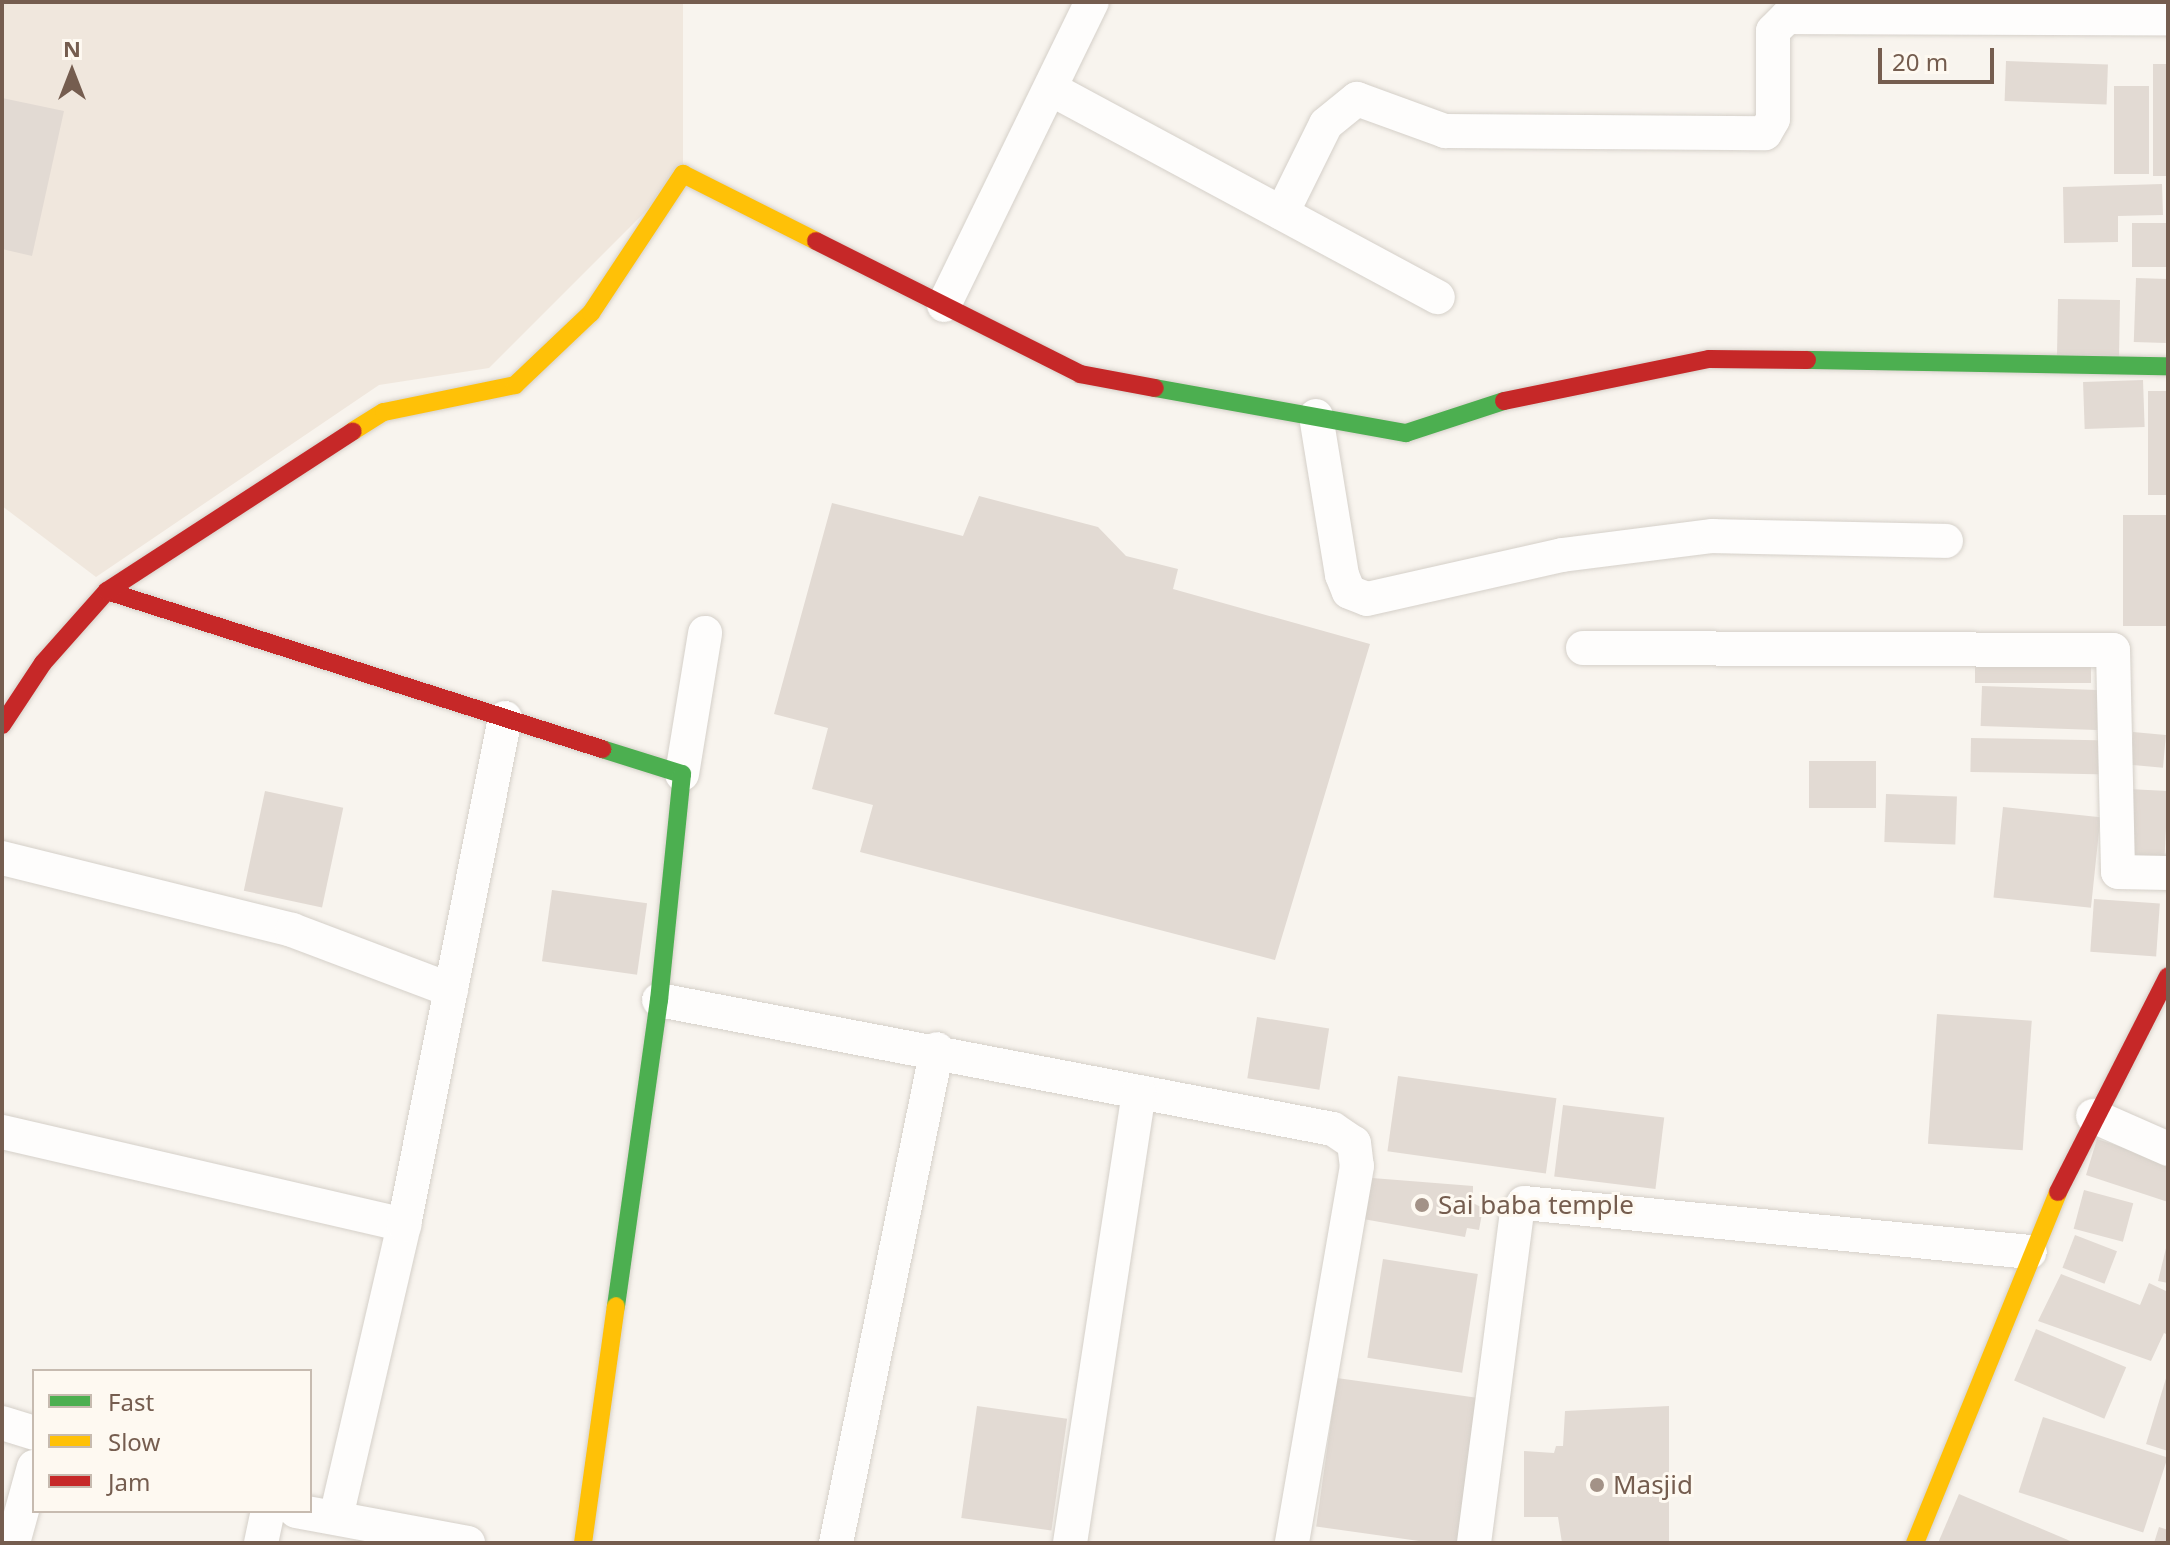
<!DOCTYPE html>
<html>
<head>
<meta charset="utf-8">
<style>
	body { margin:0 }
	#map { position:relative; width:2170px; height:1545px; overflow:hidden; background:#f8f4ee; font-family:"Noto Sans",sans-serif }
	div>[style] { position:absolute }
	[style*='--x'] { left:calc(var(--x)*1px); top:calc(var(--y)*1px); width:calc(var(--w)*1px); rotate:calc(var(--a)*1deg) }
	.residential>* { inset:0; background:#f0e7dd }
	.building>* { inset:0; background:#e2dad3; transform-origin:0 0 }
	.roads { filter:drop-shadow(0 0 2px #d5d0c9) drop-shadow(0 0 2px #d5d0c9) }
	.street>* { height:34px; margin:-17px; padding:0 17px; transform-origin:17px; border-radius:17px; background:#fefdfc }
	.fast>* { height:18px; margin:-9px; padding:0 9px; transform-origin:9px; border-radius:9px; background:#4caf50 }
	.slow>* { height:18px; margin:-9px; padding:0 9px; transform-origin:9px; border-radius:9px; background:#ffc107 }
	.jam>* { height:18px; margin:-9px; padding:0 9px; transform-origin:9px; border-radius:9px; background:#c62828 }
	.dots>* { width:22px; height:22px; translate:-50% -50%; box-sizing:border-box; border:4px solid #fef9f1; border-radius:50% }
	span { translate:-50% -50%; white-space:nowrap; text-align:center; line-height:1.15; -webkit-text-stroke:6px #fef9f1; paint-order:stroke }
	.poi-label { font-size:26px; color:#755d4f }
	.left { translate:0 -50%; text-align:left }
	.frame { position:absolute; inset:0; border:4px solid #755d4f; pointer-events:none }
	.legend { position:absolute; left:32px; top:1369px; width:280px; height:144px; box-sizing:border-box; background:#fef9f1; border:2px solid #c7bbb0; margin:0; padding:10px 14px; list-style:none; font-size:24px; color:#755d4f }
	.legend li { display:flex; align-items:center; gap:16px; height:40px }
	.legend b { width:40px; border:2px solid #c7bbb0 }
	.north { position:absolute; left:32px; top:32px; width:80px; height:80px; -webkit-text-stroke:6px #fef9f1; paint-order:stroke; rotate:0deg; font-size:22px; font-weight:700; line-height:32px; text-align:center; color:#755d4f }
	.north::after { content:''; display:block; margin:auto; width:28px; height:36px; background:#755d4f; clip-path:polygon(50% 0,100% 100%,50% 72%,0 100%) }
	.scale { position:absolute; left:1878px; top:48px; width:116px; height:36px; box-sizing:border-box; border:4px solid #755d4f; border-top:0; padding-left:10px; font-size:24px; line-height:28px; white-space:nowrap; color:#755d4f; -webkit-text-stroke:6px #fef9f1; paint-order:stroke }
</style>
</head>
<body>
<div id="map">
	<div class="residential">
		<div style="clip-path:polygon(2px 2px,683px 2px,683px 174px,489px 368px,379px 385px,96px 577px,2px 506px)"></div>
	</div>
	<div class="building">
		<div style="left:2006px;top:61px;width:102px;height:40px;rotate:2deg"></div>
		<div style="left:2153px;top:64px;width:15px;height:112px"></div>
		<div style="left:2114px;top:86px;width:35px;height:88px"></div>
		<div style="clip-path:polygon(2px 98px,64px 111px,32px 256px,2px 249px)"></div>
		<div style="clip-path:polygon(2162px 184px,2163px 215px,2118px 216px,2118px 242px,2064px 243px,2063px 187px)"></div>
		<div style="left:2168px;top:223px;width:44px;height:36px;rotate:90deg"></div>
		<div style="left:2136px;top:278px;width:32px;height:64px;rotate:2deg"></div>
		<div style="left:2058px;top:299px;width:62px;height:60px;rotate:1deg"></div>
		<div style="left:2143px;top:380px;width:47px;height:60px;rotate:88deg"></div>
		<div style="left:2168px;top:391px;width:104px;height:20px;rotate:90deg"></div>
		<div style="clip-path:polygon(979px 496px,1098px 527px,1126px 556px,1178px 569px,1173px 589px,1370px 644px,1275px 960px,860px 852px,873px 805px,812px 789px,828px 728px,774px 714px,832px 503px,963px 536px)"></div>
		<div style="left:2168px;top:515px;width:111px;height:45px;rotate:90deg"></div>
		<div style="left:2091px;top:654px;width:29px;height:116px;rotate:90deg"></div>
		<div style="left:1982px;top:686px;width:130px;height:40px;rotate:2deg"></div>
		<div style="left:2133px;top:732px;width:33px;height:33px;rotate:5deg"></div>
		<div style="left:1971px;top:738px;width:139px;height:34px;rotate:1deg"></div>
		<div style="left:1876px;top:761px;width:47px;height:67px;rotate:90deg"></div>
		<div style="left:2128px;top:789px;width:40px;height:75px;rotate:3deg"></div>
		<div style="left:265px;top:791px;width:80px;height:102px;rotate:12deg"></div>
		<div style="left:1886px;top:794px;width:71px;height:48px;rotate:2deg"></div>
		<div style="left:2003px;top:807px;width:98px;height:91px;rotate:6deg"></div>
		<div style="left:552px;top:890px;width:96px;height:72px;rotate:8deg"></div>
		<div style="left:2094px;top:899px;width:66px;height:53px;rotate:4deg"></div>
		<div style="left:1937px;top:1014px;width:95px;height:130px;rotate:4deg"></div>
		<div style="left:1257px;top:1017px;width:73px;height:62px;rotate:9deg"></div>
		<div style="left:1398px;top:1076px;width:160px;height:76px;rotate:8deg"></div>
		<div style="left:1563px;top:1105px;width:102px;height:72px;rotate:7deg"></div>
		<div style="clip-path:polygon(2097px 1139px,2168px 1162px,2168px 1202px,2086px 1175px)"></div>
		<div style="clip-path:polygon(1372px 1178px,1473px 1186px,1473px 1203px,1483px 1208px,1479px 1230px,1467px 1228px,1465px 1237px,1363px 1219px)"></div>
		<div style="left:2084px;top:1190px;width:51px;height:40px;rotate:15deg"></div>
		<div style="left:2075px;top:1235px;width:45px;height:35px;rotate:21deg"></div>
		<div style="clip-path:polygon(2167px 1244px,2168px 1244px,2168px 1283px,2158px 1281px)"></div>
		<div style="left:1383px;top:1259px;width:96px;height:100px;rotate:9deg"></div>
		<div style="clip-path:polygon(2061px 1274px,2140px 1305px,2149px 1283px,2168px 1292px,2168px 1335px,2164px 1333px,2151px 1361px,2038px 1321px)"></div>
		<div style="left:2036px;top:1329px;width:98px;height:56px;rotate:23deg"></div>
		<div style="clip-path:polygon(2167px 1375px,2168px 1375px,2168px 1451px,2146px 1444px)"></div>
		<div style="left:1337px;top:1378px;width:143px;height:150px;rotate:8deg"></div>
		<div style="left:977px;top:1406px;width:91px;height:113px;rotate:8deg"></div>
		<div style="clip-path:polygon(1669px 1406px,1669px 1543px,1562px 1543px,1558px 1517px,1524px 1517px,1524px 1451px,1554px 1453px,1556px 1446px,1563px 1446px,1565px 1411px)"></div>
		<div style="left:2043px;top:1417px;width:131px;height:79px;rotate:18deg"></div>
		<div style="clip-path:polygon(1959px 1494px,2075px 1543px,1938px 1543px)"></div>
		<div style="clip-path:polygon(2159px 1527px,2168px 1530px,2168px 1543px,2154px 1543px)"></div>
	</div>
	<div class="roads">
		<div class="street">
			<div style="--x:1053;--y:90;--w:437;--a:28.3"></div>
			<div style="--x:1282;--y:213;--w:99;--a:-63.7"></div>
			<div style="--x:1326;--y:124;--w:40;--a:-39"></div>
			<div style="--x:1357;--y:99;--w:94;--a:20"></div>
			<div style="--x:1445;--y:131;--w:320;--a:0.4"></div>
			<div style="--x:1765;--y:133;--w:16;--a:-60"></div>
			<div style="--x:1773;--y:119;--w:88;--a:-90"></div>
			<div style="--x:1773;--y:31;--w:20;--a:-45"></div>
			<div style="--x:1787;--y:17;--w:381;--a:0.2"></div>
			<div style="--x:944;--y:305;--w:337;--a:-64"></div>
			<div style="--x:1316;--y:416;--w:161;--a:80.7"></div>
			<div style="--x:1342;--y:575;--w:18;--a:68"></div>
			<div style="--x:1349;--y:592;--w:19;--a:21"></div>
			<div style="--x:1367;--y:599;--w:200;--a:-12.7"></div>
			<div style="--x:1562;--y:555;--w:152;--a:-7.2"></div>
			<div style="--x:1713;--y:536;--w:233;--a:1.2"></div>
			<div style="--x:1583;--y:648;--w:530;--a:0.22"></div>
			<div style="--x:2113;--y:650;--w:222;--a:88.7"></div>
			<div style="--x:2118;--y:872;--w:50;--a:1.1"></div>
			<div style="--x:682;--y:774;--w:143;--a:-80.7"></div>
			<div style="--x:2;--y:858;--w:299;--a:13.9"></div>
			<div style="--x:292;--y:930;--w:170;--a:20.7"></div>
			<div style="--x:659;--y:1000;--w:686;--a:10.84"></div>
			<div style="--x:1333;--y:1129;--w:25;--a:34"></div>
			<div style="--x:1354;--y:1143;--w:23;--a:83"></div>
			<div style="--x:1357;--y:1166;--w:383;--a:99.8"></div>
			<div style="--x:2093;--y:1116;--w:82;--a:23.7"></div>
			<div style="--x:2;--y:1132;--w:413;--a:13"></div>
			<div style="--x:404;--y:1225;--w:300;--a:103.1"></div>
			<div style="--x:404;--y:1225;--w:517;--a:-78.73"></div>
			<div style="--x:2;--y:1423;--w:34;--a:17"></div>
			<div style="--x:296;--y:1511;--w:175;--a:10.5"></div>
			<div style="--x:13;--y:1543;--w:79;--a:-74.6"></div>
			<div style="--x:261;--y:1543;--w:33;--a:-78"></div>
			<div style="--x:836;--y:1543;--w:504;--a:-78.44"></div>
			<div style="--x:1070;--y:1543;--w:456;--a:-81.3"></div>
			<div style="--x:1474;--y:1543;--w:333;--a:-82.6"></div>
			<div style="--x:1517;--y:1213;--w:12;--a:-55"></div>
			<div style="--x:1524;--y:1203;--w:508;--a:5.53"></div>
		</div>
		<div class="fast">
			<div style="--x:1807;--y:360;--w:361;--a:1"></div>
			<div style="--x:1155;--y:388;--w:255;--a:10.2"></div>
			<div style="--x:1406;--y:433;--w:103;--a:-18.1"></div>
			<div style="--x:602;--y:749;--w:84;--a:17.4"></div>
			<div style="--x:682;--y:774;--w:227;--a:95.8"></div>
			<div style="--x:659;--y:1000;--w:309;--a:98"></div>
		</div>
		<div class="slow">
			<div style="--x:353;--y:431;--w:36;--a:-32"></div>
			<div style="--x:384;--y:412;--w:134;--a:-11.6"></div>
			<div style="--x:515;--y:385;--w:105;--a:-43.5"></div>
			<div style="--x:591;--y:313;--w:167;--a:-56.5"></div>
			<div style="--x:683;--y:174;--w:149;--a:26.7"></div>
			<div style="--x:583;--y:1543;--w:239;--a:-82.1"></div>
			<div style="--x:1915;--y:1543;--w:379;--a:-67.8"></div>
		</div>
		<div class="jam">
			<div style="--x:816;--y:241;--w:296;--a:26.7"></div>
			<div style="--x:1080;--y:374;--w:76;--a:10.6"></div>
			<div style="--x:1504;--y:401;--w:209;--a:-11.6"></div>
			<div style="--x:1709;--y:359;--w:98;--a:0.6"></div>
			<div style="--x:107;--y:591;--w:520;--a:17.7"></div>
			<div style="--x:2;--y:725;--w:74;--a:-56.5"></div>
			<div style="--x:43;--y:663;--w:96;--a:-48.4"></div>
			<div style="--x:107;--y:591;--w:293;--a:-33"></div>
			<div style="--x:2058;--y:1192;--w:242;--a:-63"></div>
		</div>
	</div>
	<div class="dots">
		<div style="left:1422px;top:1205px;background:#a39287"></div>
		<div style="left:1597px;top:1485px;background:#a39287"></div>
	</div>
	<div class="poi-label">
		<span class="left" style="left:1438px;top:1205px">Sai baba temple</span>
		<span class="left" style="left:1613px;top:1485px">Masjid</span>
	</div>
	<div class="frame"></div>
	<ul class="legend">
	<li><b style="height:10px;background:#4caf50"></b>Fast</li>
	<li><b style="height:10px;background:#ffc107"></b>Slow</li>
	<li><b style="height:10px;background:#c62828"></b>Jam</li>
	</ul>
	<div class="north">N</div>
	<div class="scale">20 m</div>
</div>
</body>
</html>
